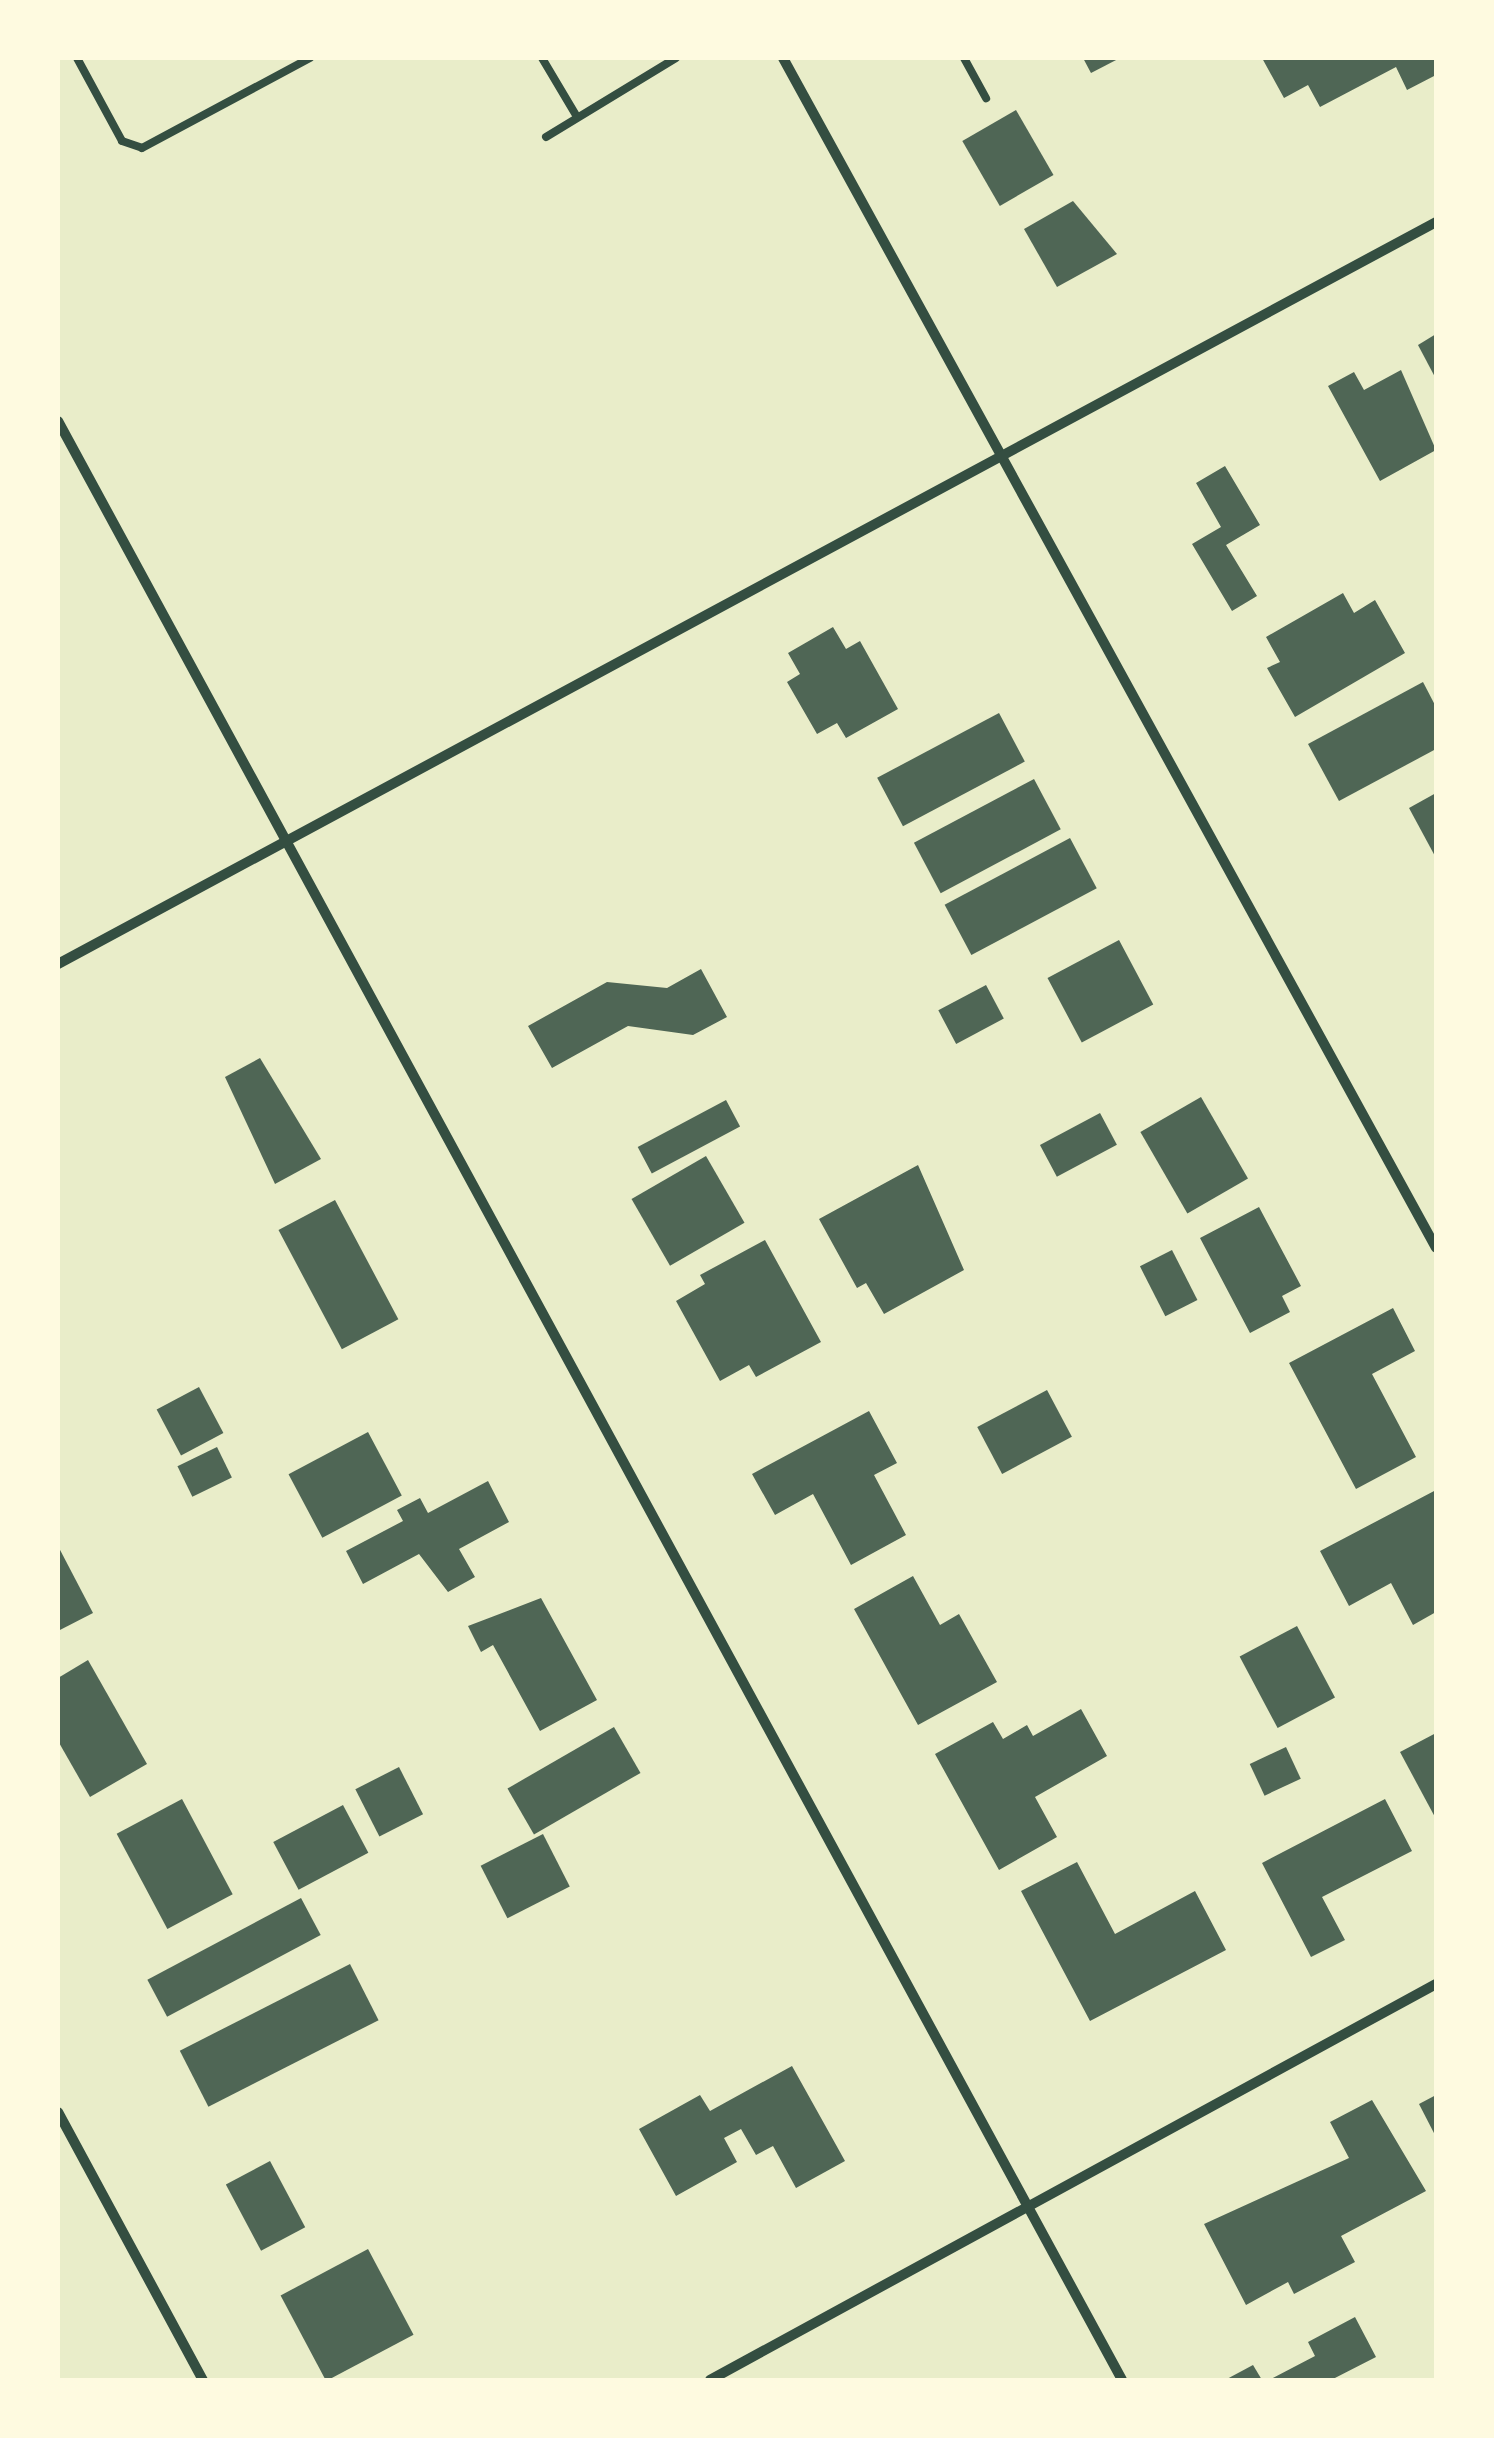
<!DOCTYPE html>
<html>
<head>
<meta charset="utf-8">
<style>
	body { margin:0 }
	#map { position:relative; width:1494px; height:2438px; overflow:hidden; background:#e9edc9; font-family:"PT Serif",serif }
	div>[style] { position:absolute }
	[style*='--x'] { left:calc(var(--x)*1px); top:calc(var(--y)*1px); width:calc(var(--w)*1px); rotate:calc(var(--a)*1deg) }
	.building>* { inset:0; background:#4f6655; transform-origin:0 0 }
	.service>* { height:8px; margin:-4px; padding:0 4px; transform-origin:4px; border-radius:4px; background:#344e41 }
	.minor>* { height:10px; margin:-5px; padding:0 5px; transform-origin:5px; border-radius:5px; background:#344e41 }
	span { translate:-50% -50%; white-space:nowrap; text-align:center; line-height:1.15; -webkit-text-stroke:10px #fefae0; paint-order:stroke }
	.frame { position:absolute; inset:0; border:60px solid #fefae0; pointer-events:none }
</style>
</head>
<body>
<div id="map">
	<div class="building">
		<div style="clip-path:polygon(1083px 58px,1120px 58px,1091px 73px)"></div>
		<div style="clip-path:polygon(1262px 58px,1436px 58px,1436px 75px,1407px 90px,1396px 67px,1320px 107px,1308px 85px,1284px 98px)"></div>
		<div style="left:1016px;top:110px;width:75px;height:62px;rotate:60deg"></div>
		<div style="clip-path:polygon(1073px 201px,1117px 254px,1057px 287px,1024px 229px)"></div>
		<div style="clip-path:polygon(1436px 334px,1436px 379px,1418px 345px)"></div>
		<div style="clip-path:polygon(1401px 370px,1436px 450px,1380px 481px,1328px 386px,1354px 372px,1364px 390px)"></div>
		<div style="clip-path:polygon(1225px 466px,1260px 525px,1226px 545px,1257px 596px,1232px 611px,1192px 544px,1221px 527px,1196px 483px)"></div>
		<div style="clip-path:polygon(1343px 593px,1354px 613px,1375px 600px,1405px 653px,1295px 717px,1267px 668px,1280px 662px,1266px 637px)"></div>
		<div style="clip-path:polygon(833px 627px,846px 649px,860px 641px,898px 709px,846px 738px,837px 723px,817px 734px,787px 682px,800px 674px,788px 653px)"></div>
		<div style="clip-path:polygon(1423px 682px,1436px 707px,1436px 749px,1339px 801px,1308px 744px)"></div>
		<div style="left:999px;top:713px;width:55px;height:138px;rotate:62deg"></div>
		<div style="left:1034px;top:779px;width:57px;height:136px;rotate:62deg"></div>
		<div style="clip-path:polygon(1436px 793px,1436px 858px,1409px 808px)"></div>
		<div style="left:1070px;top:838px;width:57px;height:142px;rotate:62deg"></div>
		<div style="left:1119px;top:940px;width:73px;height:81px;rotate:62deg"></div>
		<div style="clip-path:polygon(701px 969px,727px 1017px,693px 1035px,628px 1026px,552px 1068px,528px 1026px,607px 982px,667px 988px)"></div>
		<div style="left:986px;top:985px;width:38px;height:54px;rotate:62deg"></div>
		<div style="clip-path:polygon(260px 1058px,321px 1159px,275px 1184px,225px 1077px)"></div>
		<div style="left:1201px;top:1097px;width:94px;height:70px;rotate:60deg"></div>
		<div style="left:726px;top:1100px;width:30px;height:100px;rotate:62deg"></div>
		<div style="left:1100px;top:1113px;width:36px;height:68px;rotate:62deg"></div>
		<div style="left:706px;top:1156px;width:77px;height:86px;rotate:60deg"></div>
		<div style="clip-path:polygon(918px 1165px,964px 1270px,884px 1314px,866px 1283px,857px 1288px,819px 1219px)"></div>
		<div style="left:335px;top:1200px;width:135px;height:64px;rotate:62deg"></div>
		<div style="clip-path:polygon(1259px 1207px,1301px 1286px,1282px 1296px,1290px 1312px,1250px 1333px,1200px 1238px)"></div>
		<div style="clip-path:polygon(765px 1240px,821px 1342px,756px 1377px,749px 1365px,720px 1381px,676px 1301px,705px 1284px,700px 1275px)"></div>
		<div style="left:1172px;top:1250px;width:56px;height:36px;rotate:63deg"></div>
		<div style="clip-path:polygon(1393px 1308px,1415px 1351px,1372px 1374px,1416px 1457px,1356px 1489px,1289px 1363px)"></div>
		<div style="left:199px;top:1387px;width:52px;height:48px;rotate:62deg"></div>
		<div style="left:1047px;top:1390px;width:53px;height:79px;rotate:62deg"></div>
		<div style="clip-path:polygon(869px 1411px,897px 1463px,874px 1475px,906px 1535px,851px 1565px,813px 1494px,775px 1515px,752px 1474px)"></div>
		<div style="left:368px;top:1432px;width:72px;height:90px;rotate:62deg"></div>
		<div style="left:217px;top:1447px;width:34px;height:44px;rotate:64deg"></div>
		<div style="clip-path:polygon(488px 1481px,509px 1522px,459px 1549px,475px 1577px,448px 1592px,419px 1554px,363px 1584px,346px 1551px,403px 1521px,397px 1510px,420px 1498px,428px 1513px)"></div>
		<div style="clip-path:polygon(1436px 1490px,1436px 1612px,1413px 1625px,1391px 1583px,1349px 1606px,1320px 1551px)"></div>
		<div style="clip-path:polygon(58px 1546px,93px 1613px,58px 1631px)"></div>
		<div style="clip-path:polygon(913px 1576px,940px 1625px,959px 1614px,997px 1682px,918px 1725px,854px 1609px)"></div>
		<div style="clip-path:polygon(541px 1598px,597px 1700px,540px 1731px,493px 1645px,481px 1652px,468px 1626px)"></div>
		<div style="left:1297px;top:1626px;width:81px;height:65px;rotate:62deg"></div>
		<div style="clip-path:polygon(88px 1660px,147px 1764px,90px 1797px,58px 1741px,58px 1678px)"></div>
		<div style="clip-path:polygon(1081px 1709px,1107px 1756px,1035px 1797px,1057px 1837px,999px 1870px,935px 1754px,993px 1722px,1003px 1739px,1027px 1725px,1033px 1736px)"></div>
		<div style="left:614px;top:1727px;width:53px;height:123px;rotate:60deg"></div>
		<div style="clip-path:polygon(1436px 1733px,1436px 1819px,1400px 1752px)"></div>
		<div style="left:1286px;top:1747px;width:35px;height:40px;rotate:65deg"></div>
		<div style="left:399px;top:1767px;width:53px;height:49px;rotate:63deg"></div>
		<div style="left:182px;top:1799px;width:108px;height:74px;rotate:62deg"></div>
		<div style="clip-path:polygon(1385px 1799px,1412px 1851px,1322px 1897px,1345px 1940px,1311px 1957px,1262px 1863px)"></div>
		<div style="left:343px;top:1805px;width:54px;height:79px;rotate:62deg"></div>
		<div style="left:543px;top:1834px;width:59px;height:70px;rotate:63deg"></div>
		<div style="clip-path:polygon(1077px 1862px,1115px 1934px,1195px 1891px,1226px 1950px,1090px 2021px,1021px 1891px)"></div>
		<div style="left:301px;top:1898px;width:42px;height:174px;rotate:62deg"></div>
		<div style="left:350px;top:1964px;width:63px;height:191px;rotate:63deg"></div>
		<div style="clip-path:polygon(792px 2066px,845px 2161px,796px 2188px,773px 2146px,756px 2155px,741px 2129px,724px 2138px,737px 2162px,676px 2196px,639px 2129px,700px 2095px,710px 2111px)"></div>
		<div style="clip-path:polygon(1436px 2095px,1436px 2137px,1419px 2104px)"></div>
		<div style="clip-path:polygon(1372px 2100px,1426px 2191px,1341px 2236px,1355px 2262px,1294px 2294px,1288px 2282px,1246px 2305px,1204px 2224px,1349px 2158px,1330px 2122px)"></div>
		<div style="left:270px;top:2161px;width:75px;height:50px;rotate:62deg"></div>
		<div style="left:368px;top:2249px;width:97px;height:99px;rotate:62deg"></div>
		<div style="clip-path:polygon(1355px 2317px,1376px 2357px,1331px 2380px,1269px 2380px,1315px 2356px,1308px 2342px)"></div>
		<div style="clip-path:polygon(1253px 2365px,1262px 2380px,1225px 2380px)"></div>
	</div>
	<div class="service">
		<div style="--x:77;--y:58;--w:94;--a:61.5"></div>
		<div style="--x:122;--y:141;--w:21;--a:19"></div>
		<div style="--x:142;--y:148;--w:191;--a:-28.2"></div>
		<div style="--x:542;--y:58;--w:69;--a:59.3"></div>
		<div style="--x:964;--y:58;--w:46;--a:61.2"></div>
		<div style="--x:546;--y:137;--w:152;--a:-31.3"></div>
	</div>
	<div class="minor">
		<div style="--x:783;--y:58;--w:1357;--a:61.24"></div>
		<div style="--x:58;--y:421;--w:2229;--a:61.49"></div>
		<div style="--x:58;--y:964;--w:1565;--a:-28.3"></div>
		<div style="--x:58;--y:2112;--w:305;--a:61.6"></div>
		<div style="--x:710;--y:2380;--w:827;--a:-28.61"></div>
	</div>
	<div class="frame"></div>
</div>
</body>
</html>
